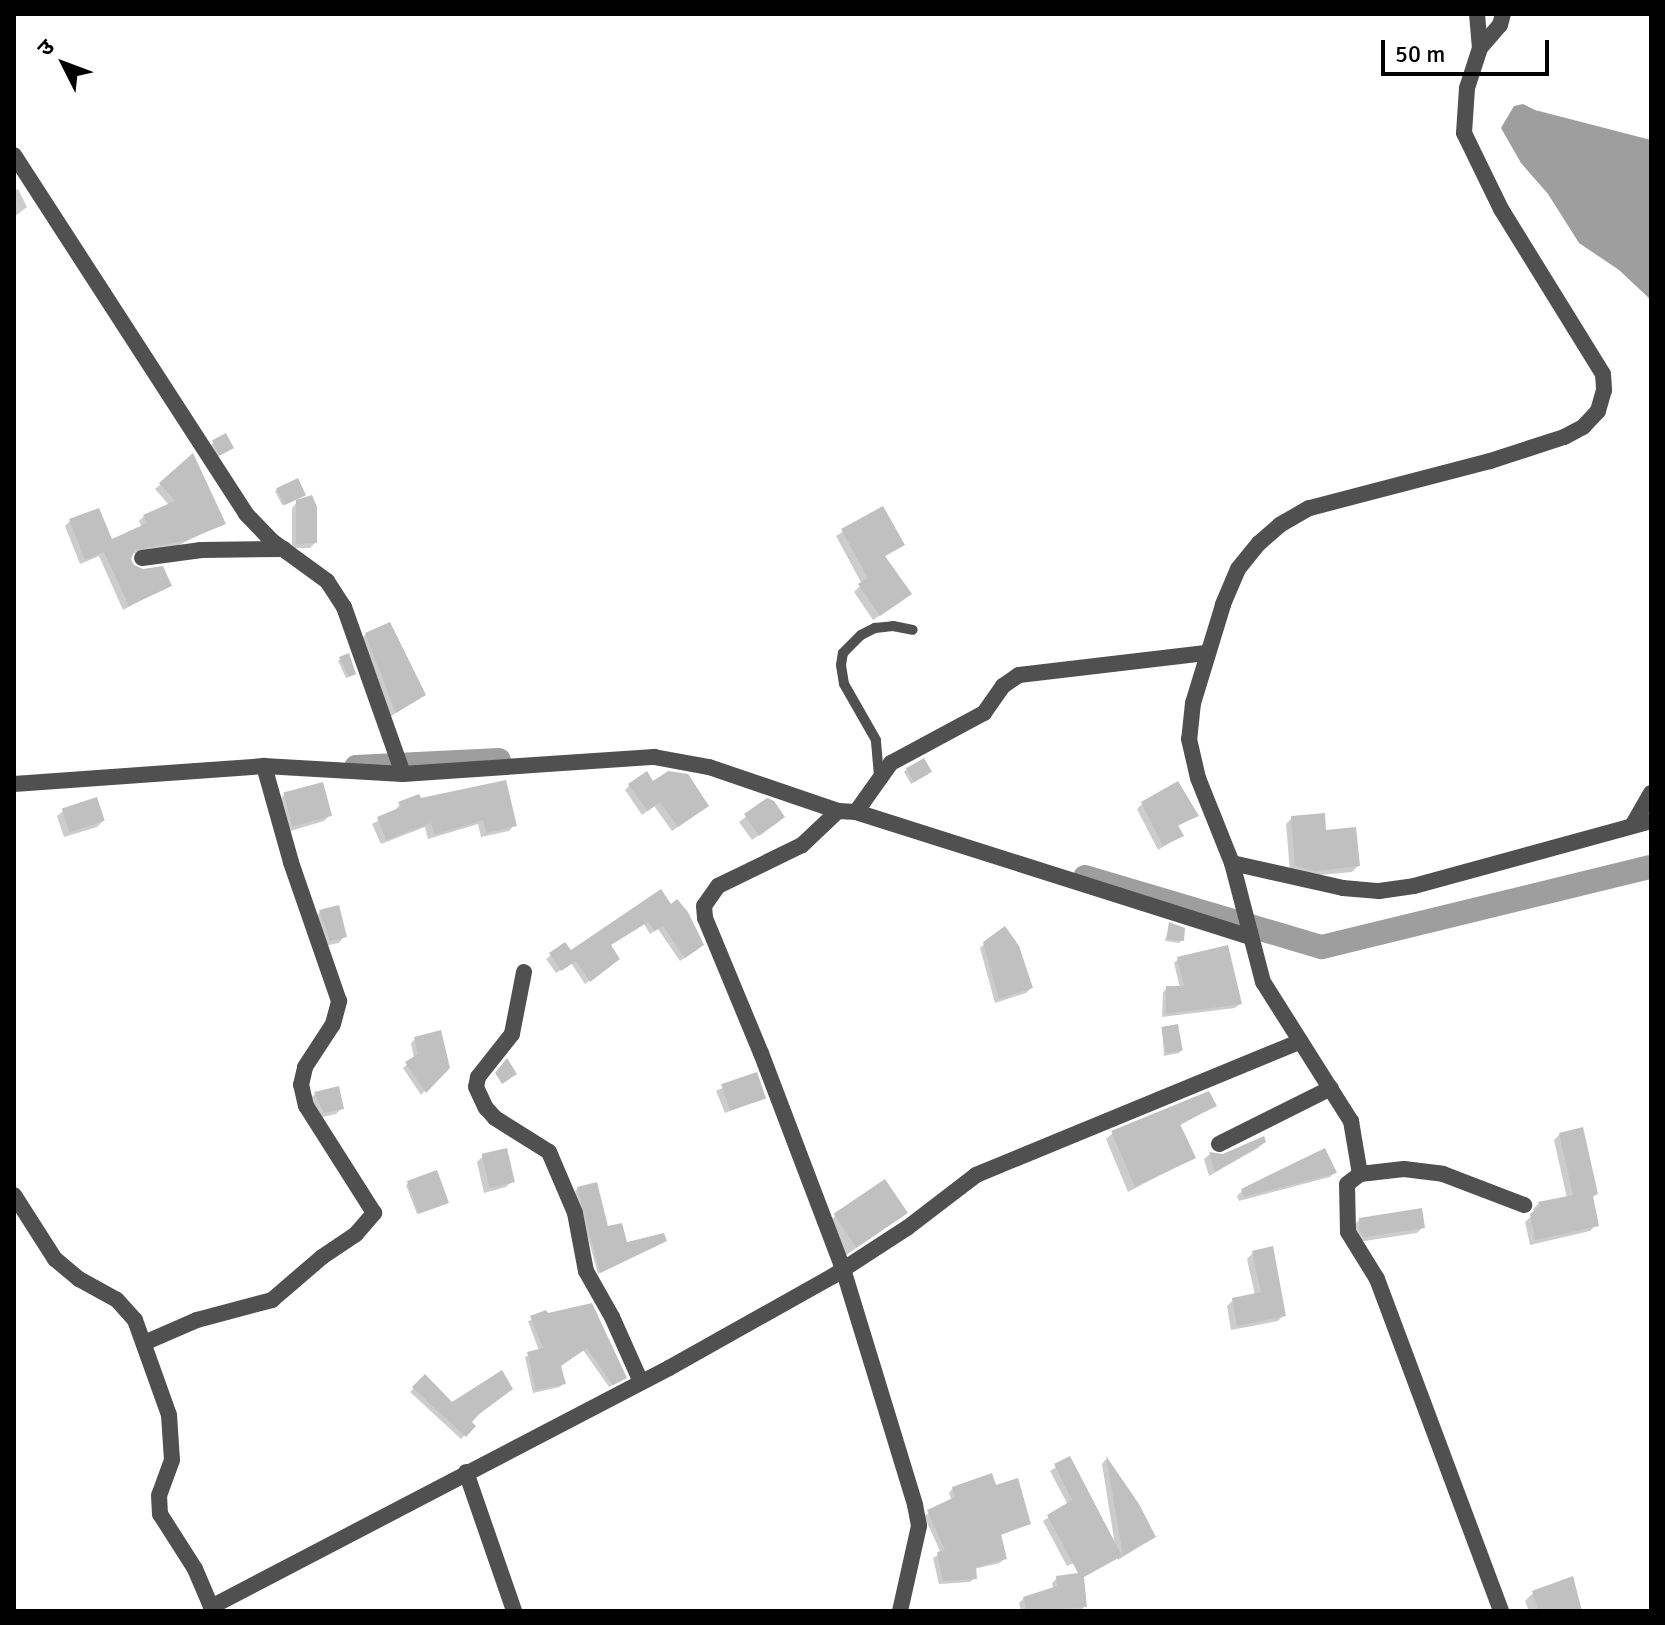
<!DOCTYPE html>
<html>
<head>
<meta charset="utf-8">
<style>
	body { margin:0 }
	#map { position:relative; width:1665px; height:1625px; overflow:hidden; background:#fff; font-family:Signika,"Noto Sans Devanagari",sans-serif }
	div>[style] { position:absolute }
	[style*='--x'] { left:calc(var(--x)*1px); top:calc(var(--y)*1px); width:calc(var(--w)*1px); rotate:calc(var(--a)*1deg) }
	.water>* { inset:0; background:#9e9e9e }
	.shadow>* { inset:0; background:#0003; transform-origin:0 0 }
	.canal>* { height:24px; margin:-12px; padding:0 12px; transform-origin:12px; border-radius:12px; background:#9e9e9e }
	.building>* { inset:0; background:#c0c0c0; transform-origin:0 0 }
	.lane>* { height:10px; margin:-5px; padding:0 5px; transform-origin:5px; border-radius:5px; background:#505050 }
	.street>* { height:16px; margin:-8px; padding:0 8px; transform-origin:8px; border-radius:8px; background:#505050 }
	span { translate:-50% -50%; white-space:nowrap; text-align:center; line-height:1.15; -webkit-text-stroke:8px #fff; paint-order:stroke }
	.frame { position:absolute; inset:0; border:16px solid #000; pointer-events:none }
	.north { position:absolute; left:24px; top:24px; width:80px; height:80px; -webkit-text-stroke:6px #fff; paint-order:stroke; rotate:312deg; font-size:22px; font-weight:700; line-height:32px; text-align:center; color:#000 }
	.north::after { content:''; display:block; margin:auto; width:28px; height:36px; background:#000; clip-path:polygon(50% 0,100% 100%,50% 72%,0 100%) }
	.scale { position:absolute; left:1381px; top:40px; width:168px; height:36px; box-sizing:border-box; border:4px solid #000; border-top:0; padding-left:10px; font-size:24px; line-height:28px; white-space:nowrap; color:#000; -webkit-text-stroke:6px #fff; paint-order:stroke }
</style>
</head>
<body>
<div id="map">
	<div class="water">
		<div style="clip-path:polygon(1523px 104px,1535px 110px,1651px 140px,1651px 300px,1619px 270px,1579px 243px,1548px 194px,1521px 163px,1501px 128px,1514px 106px)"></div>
	</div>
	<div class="shadow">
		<div style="clip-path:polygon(18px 189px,27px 207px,14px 217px,14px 191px)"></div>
		<div style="clip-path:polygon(213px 443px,230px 450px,218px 456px,211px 445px)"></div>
		<div style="clip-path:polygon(193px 456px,224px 523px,177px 546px,131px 554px,132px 567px,170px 585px,123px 610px,99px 556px,80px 564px,65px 526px,70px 521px,111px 542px,142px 528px,139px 521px,144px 516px,169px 505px,155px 489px)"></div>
		<div style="clip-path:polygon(278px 489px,301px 497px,282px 505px,275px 491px)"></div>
		<div style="clip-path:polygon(297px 502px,315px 543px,310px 548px,292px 548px,292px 508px)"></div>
		<div style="clip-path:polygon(882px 508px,902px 545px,884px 557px,903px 600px,873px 620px,854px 592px,862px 584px,836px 536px)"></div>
		<div style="clip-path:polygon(366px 634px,423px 695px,390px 717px,360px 640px)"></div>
		<div style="clip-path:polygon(340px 659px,351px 676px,346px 678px,338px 661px)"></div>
		<div style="clip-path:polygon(906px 770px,928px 774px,911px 784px,904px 772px)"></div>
		<div style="clip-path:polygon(653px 784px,702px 810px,672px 831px,654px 806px,642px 815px,625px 790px,630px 785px)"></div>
		<div style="clip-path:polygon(284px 795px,330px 815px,324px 821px,287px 832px,278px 801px)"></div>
		<div style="clip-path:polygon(767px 801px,777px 823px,752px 840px,739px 822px)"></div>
		<div style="clip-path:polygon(400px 804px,514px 825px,509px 831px,481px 837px,478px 824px,428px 839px,425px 827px,381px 844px,372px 824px,395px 811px)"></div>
		<div style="clip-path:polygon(1142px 804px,1197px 816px,1176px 827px,1181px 836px,1158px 850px,1137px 809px)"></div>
		<div style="clip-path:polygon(63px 811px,103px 821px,97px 827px,64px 837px,57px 816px)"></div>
		<div style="clip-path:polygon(1292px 818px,1325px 832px,1358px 866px,1352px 872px,1309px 876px,1290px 872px,1286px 824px)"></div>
		<div style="clip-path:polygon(660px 892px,698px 949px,680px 961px,658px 929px,650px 934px,644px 924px,609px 946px,613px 963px,585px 984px,571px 963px,556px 973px,546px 959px,565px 945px,570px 953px)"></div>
		<div style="clip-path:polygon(320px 912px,344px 937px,339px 943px,324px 946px,314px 918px)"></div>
		<div style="clip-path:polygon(1169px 925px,1182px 940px,1179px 943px,1165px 941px)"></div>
		<div style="clip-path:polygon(985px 943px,1031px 988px,1026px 993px,995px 1003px,980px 948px)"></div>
		<div style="clip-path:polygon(1178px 959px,1240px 1004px,1235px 1008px,1162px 1017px,1163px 992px,1167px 988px,1180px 988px,1174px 963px)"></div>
		<div style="clip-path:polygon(1162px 1029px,1181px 1050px,1179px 1053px,1164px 1056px)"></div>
		<div style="clip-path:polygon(415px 1039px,447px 1067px,421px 1095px,403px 1068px,414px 1058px,411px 1043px)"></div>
		<div style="left:755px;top:1075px;width:24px;height:42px;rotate:68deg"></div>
		<div style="clip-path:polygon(315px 1094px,342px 1108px,336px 1114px,318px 1118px,309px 1100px)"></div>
		<div style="clip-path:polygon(1214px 1106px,1179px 1126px,1194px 1157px,1128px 1192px,1106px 1139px,1113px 1133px)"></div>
		<div style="clip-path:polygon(1560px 1134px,1596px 1194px,1592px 1198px,1596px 1225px,1590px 1231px,1530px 1245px,1525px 1222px,1535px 1213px,1533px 1209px,1539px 1203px,1567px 1198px,1554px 1140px)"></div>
		<div style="clip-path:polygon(1264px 1142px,1258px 1148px,1209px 1176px,1204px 1159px,1210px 1154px,1223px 1156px)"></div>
		<div style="clip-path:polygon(483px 1156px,512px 1181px,506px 1187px,484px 1193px,477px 1162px)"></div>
		<div style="clip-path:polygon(1335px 1172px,1330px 1177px,1239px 1201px,1237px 1196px,1242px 1191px)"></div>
		<div style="clip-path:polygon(409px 1183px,444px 1204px,417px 1214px,406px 1185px)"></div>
		<div style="clip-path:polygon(578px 1188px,606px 1229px,625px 1245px,662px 1243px,598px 1274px,575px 1191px)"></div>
		<div style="clip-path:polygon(906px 1213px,842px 1258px,826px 1226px,835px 1216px)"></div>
		<div style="clip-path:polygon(1360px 1219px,1423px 1227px,1417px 1233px,1358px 1242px,1354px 1225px)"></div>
		<div style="clip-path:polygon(1253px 1253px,1284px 1315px,1278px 1321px,1231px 1330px,1227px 1306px,1233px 1300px,1255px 1295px,1247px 1259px)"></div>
		<div style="clip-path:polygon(590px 1305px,621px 1381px,609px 1387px,583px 1350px,559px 1366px,563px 1383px,560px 1387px,533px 1393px,525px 1357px,539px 1351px,528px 1321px)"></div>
		<div style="clip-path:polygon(425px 1377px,452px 1404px,507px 1393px,469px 1422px,473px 1426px,461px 1439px,410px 1392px)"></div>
		<div style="clip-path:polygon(1069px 1459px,1115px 1545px,1102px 1464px,1106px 1459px,1137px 1505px,1154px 1537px,1118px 1560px,1115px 1546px,1067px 1566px,1043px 1521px,1068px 1505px,1050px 1471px)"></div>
		<div style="clip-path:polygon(995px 1487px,1029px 1524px,999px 1536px,1004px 1559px,1000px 1563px,974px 1569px,975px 1578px,970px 1582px,939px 1584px,933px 1558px,941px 1553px,924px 1516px,952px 1501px,949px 1493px,953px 1488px)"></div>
		<div style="clip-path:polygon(1057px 1578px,1085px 1606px,1080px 1611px,1021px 1611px,1019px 1603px,1024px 1598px,1053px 1589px,1052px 1583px)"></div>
		<div style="clip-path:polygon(1533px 1593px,1581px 1611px,1529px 1611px,1525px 1601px)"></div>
	</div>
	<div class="canal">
		<div style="--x:356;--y:767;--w:143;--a:-2.8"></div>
		<div style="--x:1085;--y:877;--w:247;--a:16.5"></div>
		<div style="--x:1322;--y:947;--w:339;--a:-13.7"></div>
	</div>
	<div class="building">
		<div style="left:226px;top:433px;width:17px;height:16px;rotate:62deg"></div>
		<div style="clip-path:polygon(193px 453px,226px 524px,184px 541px,135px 550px,131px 559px,134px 565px,143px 569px,163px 566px,172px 586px,129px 606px,104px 552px,85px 560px,69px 519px,99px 508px,112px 539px,147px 523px,143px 515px,175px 501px,159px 483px)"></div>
		<div style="left:298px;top:478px;width:19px;height:24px;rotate:65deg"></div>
		<div style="clip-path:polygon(312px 495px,317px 507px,317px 543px,296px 544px,296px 500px)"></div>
		<div style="clip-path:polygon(883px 506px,905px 545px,885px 556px,912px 594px,880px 616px,858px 584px,868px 578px,841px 529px)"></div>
		<div style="clip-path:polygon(390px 622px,426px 695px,396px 713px,365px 633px)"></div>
		<div style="clip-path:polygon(349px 653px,356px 674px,349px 677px,339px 657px)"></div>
		<div style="left:924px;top:758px;width:16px;height:21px;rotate:60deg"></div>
		<div style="clip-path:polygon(647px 771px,653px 781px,668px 771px,688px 774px,709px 806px,678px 827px,660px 802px,648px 811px,628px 784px)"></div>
		<div style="clip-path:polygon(506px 780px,517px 826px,486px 833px,483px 820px,434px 835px,431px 823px,386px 840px,377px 817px,401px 807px,398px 802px,419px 794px,421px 798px)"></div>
		<div style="clip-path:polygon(1178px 781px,1199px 816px,1178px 825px,1184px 836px,1163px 846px,1141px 802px)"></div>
		<div style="left:323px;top:782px;width:35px;height:41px;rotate:75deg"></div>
		<div style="left:97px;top:797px;width:25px;height:37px;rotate:72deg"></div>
		<div style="clip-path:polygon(767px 798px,774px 801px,785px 817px,759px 836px,744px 814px)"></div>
		<div style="clip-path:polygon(1325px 813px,1326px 830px,1356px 827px,1360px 866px,1316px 871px,1295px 866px,1291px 816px)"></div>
		<div style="clip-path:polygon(661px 889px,671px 904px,677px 899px,688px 912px,704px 945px,685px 958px,663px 926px,655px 931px,648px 922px,611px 945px,620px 959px,590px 982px,576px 961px,561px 971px,549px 953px,565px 942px,571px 950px)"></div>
		<div style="clip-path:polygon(339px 905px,347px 937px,330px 941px,319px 910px)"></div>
		<div style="clip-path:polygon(1169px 922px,1185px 928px,1184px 941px,1167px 939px)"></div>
		<div style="clip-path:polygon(1005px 926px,1019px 946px,1033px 988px,999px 999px,983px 942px)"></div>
		<div style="clip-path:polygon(1228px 945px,1242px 1004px,1166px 1014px,1166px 986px,1184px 986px,1177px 957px)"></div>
		<div style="left:1178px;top:1024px;width:27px;height:17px;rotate:80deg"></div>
		<div style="clip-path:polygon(441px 1030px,450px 1068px,426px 1093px,405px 1062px,418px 1054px,414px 1037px)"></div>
		<div style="clip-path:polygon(507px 1058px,517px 1074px,502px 1084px,495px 1073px)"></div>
		<div style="left:757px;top:1072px;width:28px;height:38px;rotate:71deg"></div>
		<div style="clip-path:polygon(339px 1086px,344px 1109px,324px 1113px,314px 1092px)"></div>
		<div style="clip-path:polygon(1209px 1091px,1217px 1106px,1180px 1124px,1196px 1158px,1135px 1187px,1111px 1131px)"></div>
		<div style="clip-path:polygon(1583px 1127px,1598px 1194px,1593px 1196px,1599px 1226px,1535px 1240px,1530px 1214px,1540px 1206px,1538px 1202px,1573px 1195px,1559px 1133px)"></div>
		<div style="clip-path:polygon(1264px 1136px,1266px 1142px,1215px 1172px,1209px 1152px,1223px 1154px)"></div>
		<div style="left:507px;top:1148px;width:35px;height:26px;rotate:77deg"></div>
		<div style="clip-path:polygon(1325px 1148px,1337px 1173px,1244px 1197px,1241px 1189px)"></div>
		<div style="left:437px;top:1170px;width:35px;height:32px;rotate:70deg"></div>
		<div style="left:885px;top:1179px;width:41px;height:62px;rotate:56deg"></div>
		<div style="clip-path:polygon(597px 1182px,608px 1226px,622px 1223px,627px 1242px,664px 1233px,667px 1241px,600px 1273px,577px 1187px)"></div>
		<div style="clip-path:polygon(1422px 1208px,1425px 1228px,1364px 1237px,1359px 1229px,1359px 1218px)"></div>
		<div style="clip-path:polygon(1273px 1246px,1286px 1316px,1237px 1326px,1232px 1298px,1261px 1292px,1252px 1251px)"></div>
		<div style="clip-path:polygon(592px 1303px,627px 1378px,613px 1385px,587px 1348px,561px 1366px,566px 1384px,536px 1390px,527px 1352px,543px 1348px,530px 1316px,546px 1310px,548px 1313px)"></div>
		<div style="clip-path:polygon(502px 1370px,513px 1389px,480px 1413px,472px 1422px,476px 1426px,466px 1437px,412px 1387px,425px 1374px,452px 1402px)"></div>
		<div style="clip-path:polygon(1070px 1456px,1122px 1556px,1084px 1577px,1087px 1607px,1027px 1611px,1023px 1597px,1057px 1586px,1056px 1576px,1078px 1573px,1047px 1515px,1072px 1500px,1054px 1464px)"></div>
		<div style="clip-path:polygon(1106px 1456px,1139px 1504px,1156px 1537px,1123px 1556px)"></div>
		<div style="clip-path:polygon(992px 1473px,996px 1485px,1018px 1478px,1031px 1524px,1001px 1534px,1007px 1559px,976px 1567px,977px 1579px,943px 1581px,937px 1552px,945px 1550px,927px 1510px,955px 1497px,952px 1487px)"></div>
		<div style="clip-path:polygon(1573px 1576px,1582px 1611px,1539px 1611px,1532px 1591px)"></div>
	</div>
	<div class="lane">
		<div style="--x:879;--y:776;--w:36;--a:-95"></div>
		<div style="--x:876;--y:740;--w:64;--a:-119.7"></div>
		<div style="--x:844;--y:684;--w:19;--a:-99"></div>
		<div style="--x:841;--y:665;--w:12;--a:-81"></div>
		<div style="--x:843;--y:653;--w:25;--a:-45"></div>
		<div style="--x:861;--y:635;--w:16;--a:-27"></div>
		<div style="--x:875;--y:628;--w:18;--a:-6"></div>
		<div style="--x:893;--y:626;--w:20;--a:11"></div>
	</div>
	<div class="street">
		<div style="--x:1477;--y:14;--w:34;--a:85"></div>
		<div style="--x:1480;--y:48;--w:42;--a:108"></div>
		<div style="--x:1467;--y:88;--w:45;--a:93.8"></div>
		<div style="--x:1464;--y:133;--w:85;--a:64"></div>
		<div style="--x:1501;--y:209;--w:194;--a:58.3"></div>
		<div style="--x:1603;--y:374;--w:16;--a:86"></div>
		<div style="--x:1604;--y:390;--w:22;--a:106"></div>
		<div style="--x:1598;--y:411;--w:22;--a:133"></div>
		<div style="--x:1583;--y:427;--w:21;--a:152"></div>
		<div style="--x:1564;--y:437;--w:78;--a:162"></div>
		<div style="--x:1490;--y:461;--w:187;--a:165.4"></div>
		<div style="--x:1309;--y:508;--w:34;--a:150"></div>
		<div style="--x:1280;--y:525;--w:28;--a:139"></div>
		<div style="--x:1259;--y:543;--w:33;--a:129"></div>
		<div style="--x:1238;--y:569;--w:39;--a:113"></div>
		<div style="--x:1223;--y:605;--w:102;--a:107"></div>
		<div style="--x:1193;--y:703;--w:36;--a:96"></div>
		<div style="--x:1189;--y:739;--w:40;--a:77"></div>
		<div style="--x:1198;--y:778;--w:92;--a:68.2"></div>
		<div style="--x:1232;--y:863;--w:123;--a:75.4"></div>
		<div style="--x:1263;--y:982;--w:165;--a:57.7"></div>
		<div style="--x:1351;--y:1121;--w:54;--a:80.4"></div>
		<div style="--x:1360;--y:1174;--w:16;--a:142"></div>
		<div style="--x:1347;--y:1184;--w:48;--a:88.8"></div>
		<div style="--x:1348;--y:1232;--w:55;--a:58.3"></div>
		<div style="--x:1377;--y:1279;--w:354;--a:69.5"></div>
		<div style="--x:1480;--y:48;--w:30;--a:-49"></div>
		<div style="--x:1500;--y:25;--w:11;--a:-75"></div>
		<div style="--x:14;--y:155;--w:427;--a:57.1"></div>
		<div style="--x:246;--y:514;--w:37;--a:46"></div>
		<div style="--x:272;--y:541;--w:68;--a:36"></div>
		<div style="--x:327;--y:581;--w:31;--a:57"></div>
		<div style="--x:344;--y:607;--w:177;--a:70.5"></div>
		<div style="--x:142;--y:558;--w:60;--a:-7.7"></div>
		<div style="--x:201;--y:550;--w:83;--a:-0.7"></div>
		<div style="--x:14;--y:784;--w:251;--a:-4.1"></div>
		<div style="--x:264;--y:766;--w:139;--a:3.3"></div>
		<div style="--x:403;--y:774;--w:252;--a:-3.9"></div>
		<div style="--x:654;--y:757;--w:56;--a:10.3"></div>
		<div style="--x:709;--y:767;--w:136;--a:18.8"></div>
		<div style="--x:838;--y:811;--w:18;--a:3"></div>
		<div style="--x:856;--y:812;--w:414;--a:17.6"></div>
		<div style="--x:838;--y:811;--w:50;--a:136.6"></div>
		<div style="--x:802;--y:845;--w:93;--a:154"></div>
		<div style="--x:718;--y:886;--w:24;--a:125"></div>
		<div style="--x:704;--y:906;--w:12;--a:85"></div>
		<div style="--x:705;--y:918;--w:146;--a:67.5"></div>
		<div style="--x:761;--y:1053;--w:231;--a:69.2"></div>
		<div style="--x:843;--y:1269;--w:247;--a:73"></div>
		<div style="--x:915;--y:1505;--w:21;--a:79"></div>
		<div style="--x:919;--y:1526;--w:87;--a:102.6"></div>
		<div style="--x:856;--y:812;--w:60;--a:-54.5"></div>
		<div style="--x:891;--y:763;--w:106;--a:-28.3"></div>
		<div style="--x:984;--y:713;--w:33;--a:-55"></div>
		<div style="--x:1003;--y:686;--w:19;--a:-35"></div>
		<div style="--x:1019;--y:675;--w:188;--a:-6.7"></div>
		<div style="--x:1632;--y:826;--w:38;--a:-60"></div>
		<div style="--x:1232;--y:863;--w:114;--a:12.7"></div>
		<div style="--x:1343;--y:888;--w:36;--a:5"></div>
		<div style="--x:1379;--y:891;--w:35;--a:-8"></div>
		<div style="--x:1414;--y:886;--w:246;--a:-15.3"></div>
		<div style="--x:524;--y:972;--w:63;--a:101"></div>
		<div style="--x:512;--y:1034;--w:55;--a:128.3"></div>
		<div style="--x:478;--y:1077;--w:10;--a:101"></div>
		<div style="--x:476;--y:1087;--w:23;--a:65"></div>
		<div style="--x:486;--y:1108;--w:13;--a:48"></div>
		<div style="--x:495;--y:1118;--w:64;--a:32.2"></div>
		<div style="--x:549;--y:1152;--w:66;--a:66.9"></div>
		<div style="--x:575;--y:1213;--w:59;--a:79.3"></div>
		<div style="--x:586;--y:1271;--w:53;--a:60.5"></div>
		<div style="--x:612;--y:1317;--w:71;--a:66"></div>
		<div style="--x:1219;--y:1144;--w:125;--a:-26.6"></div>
		<div style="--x:1360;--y:1174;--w:44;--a:-6.5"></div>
		<div style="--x:1404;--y:1169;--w:39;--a:7"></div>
		<div style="--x:1443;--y:1174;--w:87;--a:20.9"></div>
		<div style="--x:14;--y:1195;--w:76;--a:57.4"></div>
		<div style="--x:55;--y:1259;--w:31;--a:40"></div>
		<div style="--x:79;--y:1279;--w:43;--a:28.9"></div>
		<div style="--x:117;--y:1300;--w:27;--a:48"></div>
		<div style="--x:135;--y:1320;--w:101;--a:70.3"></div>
		<div style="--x:169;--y:1415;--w:45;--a:86.2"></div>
		<div style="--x:172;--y:1460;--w:37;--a:110"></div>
		<div style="--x:159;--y:1495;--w:19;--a:87"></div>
		<div style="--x:160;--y:1514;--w:65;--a:57.5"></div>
		<div style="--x:195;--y:1569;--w:46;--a:66.8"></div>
		<div style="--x:144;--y:1343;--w:58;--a:-23.5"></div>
		<div style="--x:197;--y:1320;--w:78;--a:-14.9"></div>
		<div style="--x:272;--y:1300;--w:66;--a:-40.7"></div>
		<div style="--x:322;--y:1257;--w:41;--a:-34.1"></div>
		<div style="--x:356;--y:1234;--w:28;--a:-49"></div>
		<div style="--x:374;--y:1213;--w:127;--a:-122.4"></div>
		<div style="--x:306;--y:1106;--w:22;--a:-103"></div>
		<div style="--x:301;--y:1085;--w:18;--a:-77"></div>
		<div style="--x:305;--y:1067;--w:51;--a:-56.9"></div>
		<div style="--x:333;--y:1024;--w:24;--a:-75"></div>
		<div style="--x:339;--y:1001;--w:147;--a:-109.1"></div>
		<div style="--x:291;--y:862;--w:100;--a:-105.7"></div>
		<div style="--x:466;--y:1472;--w:147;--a:70.9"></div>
		<div style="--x:211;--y:1607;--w:517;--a:-27.56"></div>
		<div style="--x:669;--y:1368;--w:188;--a:-29.3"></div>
		<div style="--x:833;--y:1276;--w:88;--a:-33"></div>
		<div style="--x:907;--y:1228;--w:87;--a:-37.5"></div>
		<div style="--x:976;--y:1175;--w:349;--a:-22.4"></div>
	</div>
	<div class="frame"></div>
	<div class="north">उ</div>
	<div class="scale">50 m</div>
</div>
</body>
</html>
